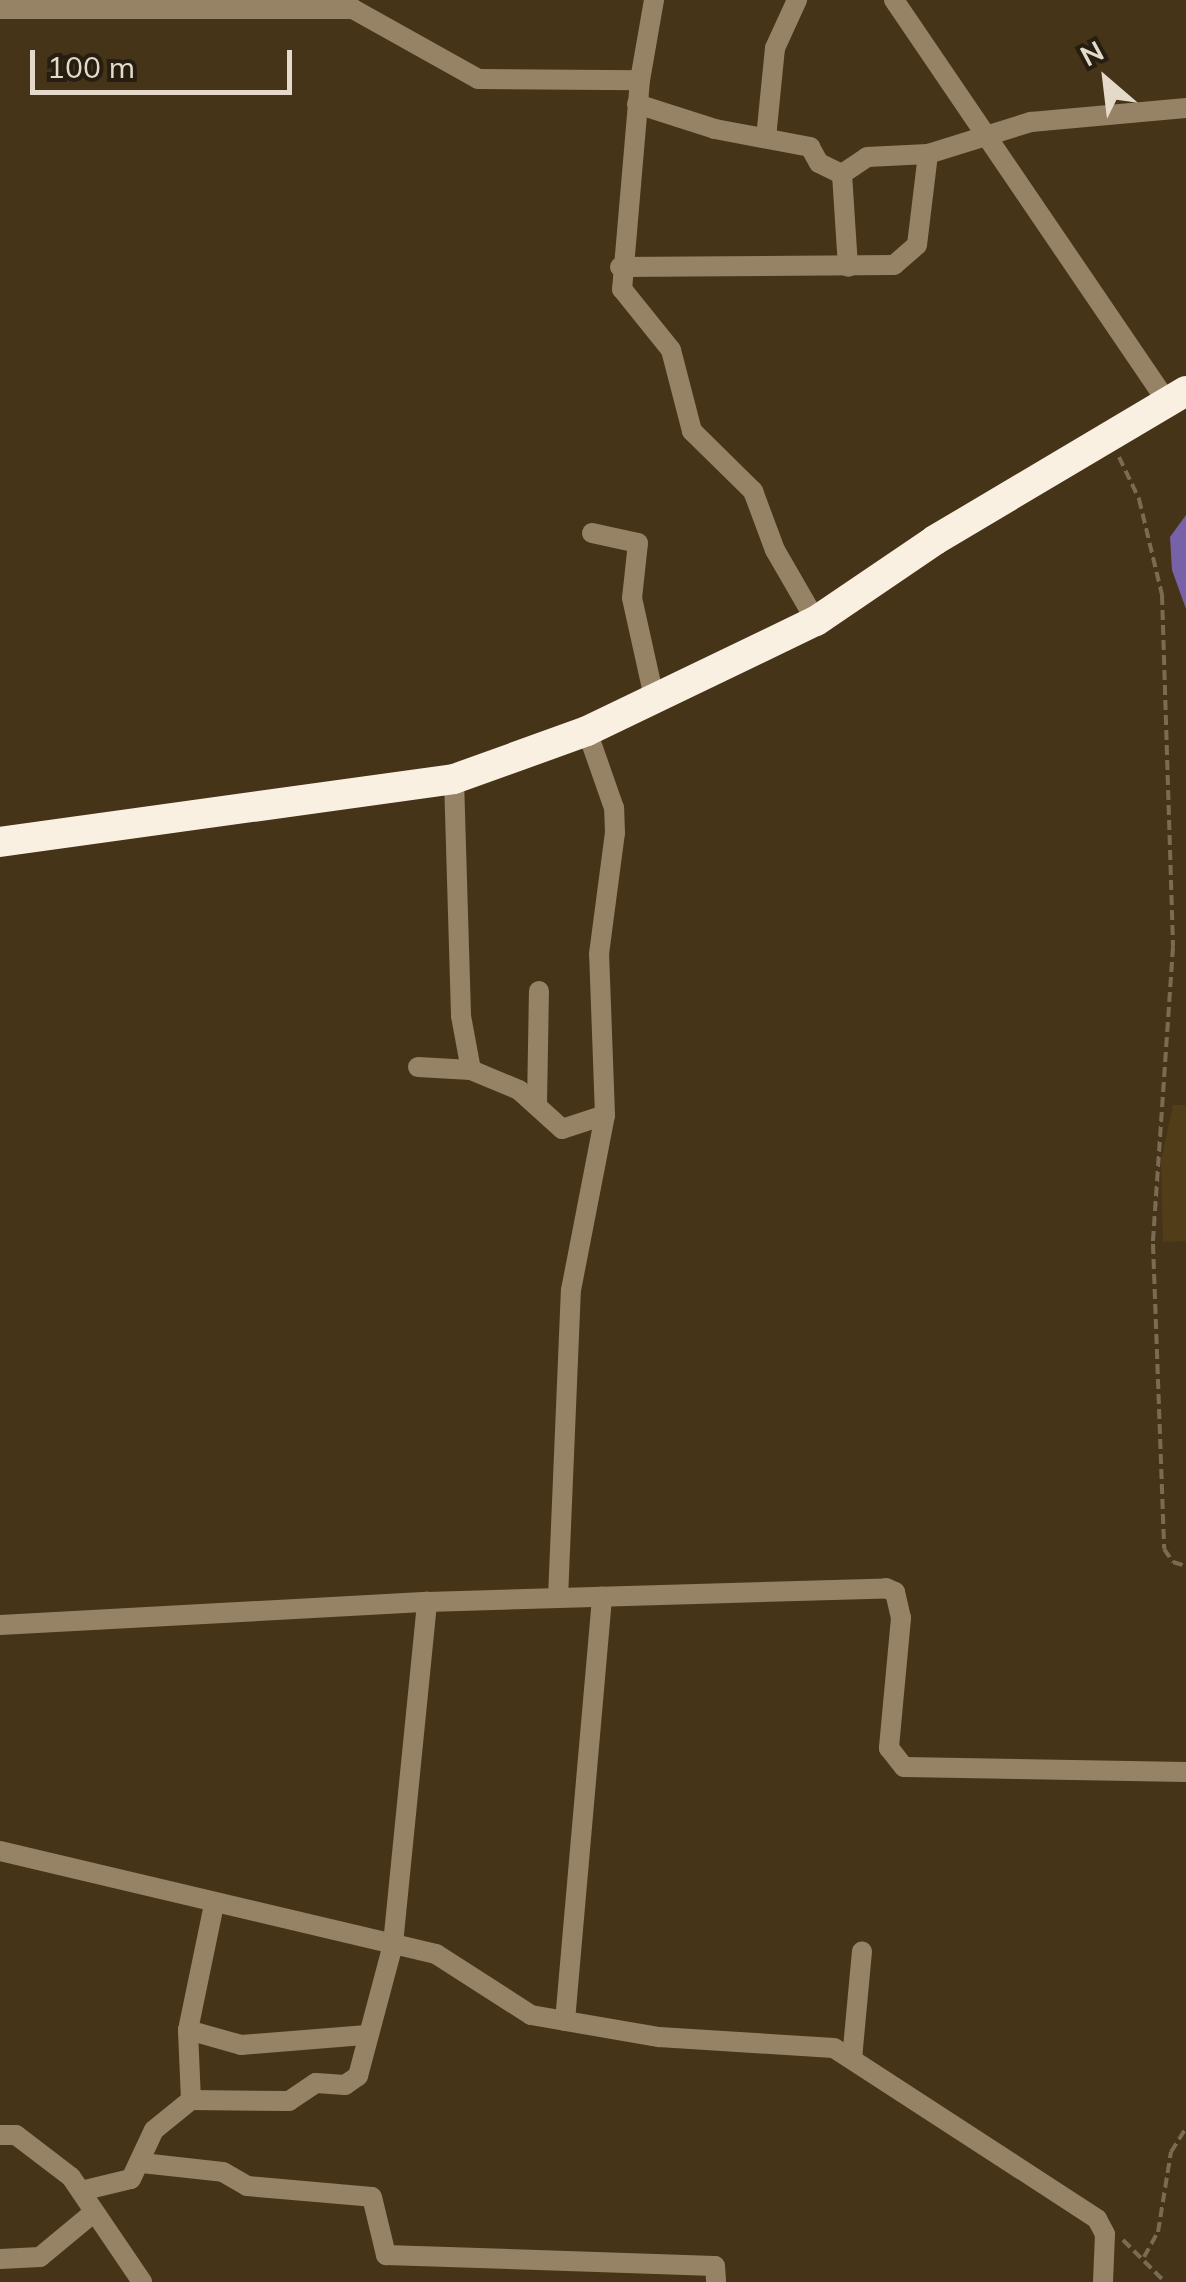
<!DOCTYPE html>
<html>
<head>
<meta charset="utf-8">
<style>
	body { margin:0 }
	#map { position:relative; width:1186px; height:2282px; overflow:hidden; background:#463418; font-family:Mulish,sans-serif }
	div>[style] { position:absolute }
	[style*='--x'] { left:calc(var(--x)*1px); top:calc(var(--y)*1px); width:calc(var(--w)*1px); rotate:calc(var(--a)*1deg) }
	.built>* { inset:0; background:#523d19 }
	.water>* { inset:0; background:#7862a7 }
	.path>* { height:4px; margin-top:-2px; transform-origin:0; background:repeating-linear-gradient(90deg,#7a6b52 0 10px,transparent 0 15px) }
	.street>* { height:20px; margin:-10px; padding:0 10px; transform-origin:10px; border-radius:10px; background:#968365 }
	.highway>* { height:30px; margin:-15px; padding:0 15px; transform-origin:15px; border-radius:15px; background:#faf0e2 }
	span { translate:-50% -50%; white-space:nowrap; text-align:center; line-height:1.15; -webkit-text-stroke:8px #261e11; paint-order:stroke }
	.north { position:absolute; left:1056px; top:30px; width:100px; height:100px; -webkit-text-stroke:8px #261e11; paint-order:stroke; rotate:332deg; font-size:28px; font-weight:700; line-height:40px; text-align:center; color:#e5daca }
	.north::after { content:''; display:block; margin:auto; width:35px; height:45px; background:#e5daca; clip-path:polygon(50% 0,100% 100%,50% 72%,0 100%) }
	.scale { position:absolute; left:30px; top:50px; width:262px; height:45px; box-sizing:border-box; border:5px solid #e5daca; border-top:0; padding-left:12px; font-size:30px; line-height:35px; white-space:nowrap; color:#e5daca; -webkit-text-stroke:8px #261e11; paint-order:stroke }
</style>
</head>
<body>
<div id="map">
	<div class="built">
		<div style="clip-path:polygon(1173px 1105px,1186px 1105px,1186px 1241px,1163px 1242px,1161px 1161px)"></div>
	</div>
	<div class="water">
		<div style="clip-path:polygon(1186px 515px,1186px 609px,1172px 570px,1170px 537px)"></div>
	</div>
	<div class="path">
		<div style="--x:1119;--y:457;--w:47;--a:64.5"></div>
		<div style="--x:1139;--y:499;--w:99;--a:76.5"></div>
		<div style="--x:1162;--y:595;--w:352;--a:88.2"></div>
		<div style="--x:1173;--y:947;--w:298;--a:93.9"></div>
		<div style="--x:1153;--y:1244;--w:305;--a:87.9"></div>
		<div style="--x:1164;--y:1549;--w:16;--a:55"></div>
		<div style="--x:1173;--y:1562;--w:14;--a:17"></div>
		<div style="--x:1123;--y:2240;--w:59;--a:45"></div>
		<div style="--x:1144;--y:2257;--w:29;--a:-61"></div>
		<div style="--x:1158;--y:2232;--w:81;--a:-80.8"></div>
		<div style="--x:1171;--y:2152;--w:28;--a:-58"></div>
	</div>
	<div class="street">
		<div style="--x:654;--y:0;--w:81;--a:99.9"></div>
		<div style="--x:640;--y:80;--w:210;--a:94.9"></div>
		<div style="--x:622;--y:289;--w:78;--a:51.2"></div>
		<div style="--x:671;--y:350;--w:84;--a:75.5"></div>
		<div style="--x:692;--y:431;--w:86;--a:44.5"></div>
		<div style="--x:753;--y:491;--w:63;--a:69.6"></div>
		<div style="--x:775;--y:550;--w:82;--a:60"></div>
		<div style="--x:894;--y:0;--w:485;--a:55.8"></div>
		<div style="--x:0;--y:9;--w:353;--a:0"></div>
		<div style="--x:353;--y:9;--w:143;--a:29.2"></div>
		<div style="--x:478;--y:79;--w:162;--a:0.4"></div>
		<div style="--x:637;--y:104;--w:82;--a:17.8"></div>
		<div style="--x:715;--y:129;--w:97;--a:10.7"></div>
		<div style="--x:810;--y:147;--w:18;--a:61"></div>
		<div style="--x:819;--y:163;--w:25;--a:26"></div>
		<div style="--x:842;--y:174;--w:93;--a:86.3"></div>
		<div style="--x:766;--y:138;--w:90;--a:-84.3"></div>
		<div style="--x:775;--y:48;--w:53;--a:-65.4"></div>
		<div style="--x:842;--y:174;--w:30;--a:-34"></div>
		<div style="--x:867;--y:157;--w:61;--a:-2.8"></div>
		<div style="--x:620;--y:267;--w:274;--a:-0.4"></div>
		<div style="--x:894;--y:265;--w:30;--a:-41"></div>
		<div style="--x:917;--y:245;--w:92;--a:-83.1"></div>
		<div style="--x:928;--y:154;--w:108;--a:-17.3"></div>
		<div style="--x:1031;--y:122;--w:156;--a:-5.2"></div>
		<div style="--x:592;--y:533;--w:47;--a:12.3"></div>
		<div style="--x:638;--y:543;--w:55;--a:96.2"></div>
		<div style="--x:632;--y:598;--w:107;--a:77.5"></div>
		<div style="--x:454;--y:779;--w:237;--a:88.3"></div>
		<div style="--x:461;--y:1016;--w:55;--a:79.5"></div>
		<div style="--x:418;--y:1067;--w:53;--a:3.2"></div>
		<div style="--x:471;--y:1070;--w:52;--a:22.6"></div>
		<div style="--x:519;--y:1090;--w:58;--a:42.2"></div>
		<div style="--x:562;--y:1129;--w:45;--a:-18"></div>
		<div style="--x:537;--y:1104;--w:113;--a:-89"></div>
		<div style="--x:558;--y:1598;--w:308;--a:-87.6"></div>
		<div style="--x:571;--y:1290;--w:178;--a:-79"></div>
		<div style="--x:605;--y:1115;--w:161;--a:-92.1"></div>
		<div style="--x:599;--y:954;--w:122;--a:-82.5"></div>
		<div style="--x:615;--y:833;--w:25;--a:-92"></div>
		<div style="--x:614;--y:808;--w:82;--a:-109.3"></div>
		<div style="--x:0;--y:1625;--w:428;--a:-3.1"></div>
		<div style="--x:427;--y:1602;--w:459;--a:-1.7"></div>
		<div style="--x:886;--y:1588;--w:10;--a:24"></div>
		<div style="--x:895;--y:1592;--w:27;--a:77"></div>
		<div style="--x:901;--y:1618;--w:131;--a:95.3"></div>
		<div style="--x:889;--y:1748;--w:24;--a:52"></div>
		<div style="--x:904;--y:1767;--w:282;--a:1"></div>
		<div style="--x:0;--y:1851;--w:448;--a:13.3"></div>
		<div style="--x:436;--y:1954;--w:113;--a:32.7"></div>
		<div style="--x:531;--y:2015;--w:130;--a:9.8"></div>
		<div style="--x:659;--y:2037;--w:175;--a:3.6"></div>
		<div style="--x:834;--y:2048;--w:314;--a:33"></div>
		<div style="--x:1097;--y:2219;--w:17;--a:62"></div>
		<div style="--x:1105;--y:2234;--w:48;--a:92.4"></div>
		<div style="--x:565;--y:2021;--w:426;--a:-85"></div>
		<div style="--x:188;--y:2030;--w:55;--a:15.8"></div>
		<div style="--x:241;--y:2045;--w:123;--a:-4.6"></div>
		<div style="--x:852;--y:2059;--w:108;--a:-84.7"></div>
		<div style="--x:191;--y:2100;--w:98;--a:0.6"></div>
		<div style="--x:289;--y:2101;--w:32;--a:-34"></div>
		<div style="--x:316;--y:2083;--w:29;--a:4"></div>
		<div style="--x:345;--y:2085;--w:16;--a:-35"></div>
		<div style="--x:358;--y:2076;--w:137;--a:-75.1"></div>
		<div style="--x:393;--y:1944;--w:344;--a:-84.3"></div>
		<div style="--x:0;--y:2135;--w:16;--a:0"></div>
		<div style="--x:16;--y:2135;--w:69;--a:37.4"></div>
		<div style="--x:71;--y:2177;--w:127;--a:55.9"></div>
		<div style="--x:142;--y:2163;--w:81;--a:6.3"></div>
		<div style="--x:223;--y:2172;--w:28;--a:30"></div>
		<div style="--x:247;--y:2186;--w:125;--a:5"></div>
		<div style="--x:372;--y:2197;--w:60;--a:76.4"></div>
		<div style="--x:386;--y:2255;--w:329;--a:1.9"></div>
		<div style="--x:715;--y:2266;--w:16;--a:86"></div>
		<div style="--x:81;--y:2191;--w:51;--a:-13.5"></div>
		<div style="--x:131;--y:2179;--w:54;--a:-64.9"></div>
		<div style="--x:154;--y:2130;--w:48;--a:-39"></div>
		<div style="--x:191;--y:2100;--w:70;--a:-92.5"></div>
		<div style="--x:188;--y:2030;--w:129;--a:-78.3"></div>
		<div style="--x:0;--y:2259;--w:40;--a:-2.9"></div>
		<div style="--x:40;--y:2257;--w:67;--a:-39.6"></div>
	</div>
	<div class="highway">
		<div style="--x:0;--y:842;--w:458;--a:-7.9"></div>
		<div style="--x:454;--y:779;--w:141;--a:-19.8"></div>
		<div style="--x:587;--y:731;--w:254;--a:-25.7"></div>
		<div style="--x:816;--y:621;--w:144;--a:-34.2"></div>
		<div style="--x:935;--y:540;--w:292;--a:-30.7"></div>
	</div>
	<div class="north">N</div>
	<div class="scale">100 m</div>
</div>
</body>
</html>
